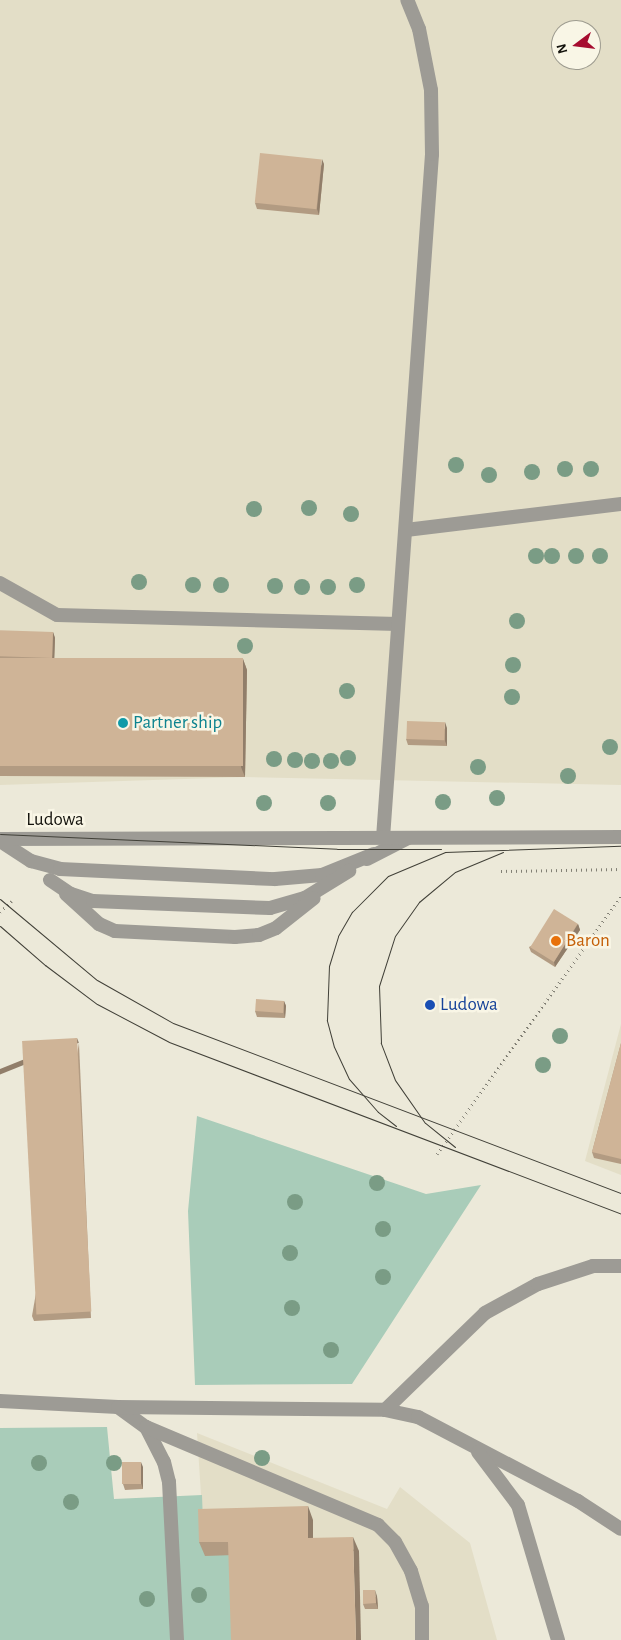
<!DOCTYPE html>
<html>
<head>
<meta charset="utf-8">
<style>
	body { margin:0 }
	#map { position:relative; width:621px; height:1640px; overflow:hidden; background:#ece9d9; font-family:"Alegreya Sans",sans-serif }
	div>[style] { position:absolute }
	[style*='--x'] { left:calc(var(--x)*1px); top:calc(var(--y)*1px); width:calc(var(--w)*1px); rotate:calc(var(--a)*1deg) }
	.built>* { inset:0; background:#e3dec7 }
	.green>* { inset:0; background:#a9ccb9 }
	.path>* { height:3px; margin-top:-1.5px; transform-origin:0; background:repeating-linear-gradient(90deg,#828075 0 1px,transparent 0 5px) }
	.service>* { height:14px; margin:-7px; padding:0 7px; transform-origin:7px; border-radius:7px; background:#9d9b95 }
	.minor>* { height:14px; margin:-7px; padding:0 7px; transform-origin:7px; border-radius:7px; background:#9d9b95 }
	.tram>* { height:1px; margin:-0.5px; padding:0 0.5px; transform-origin:0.5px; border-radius:0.5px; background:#414038 }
	.trees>* { width:16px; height:16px; margin:-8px; border-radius:50%; background:#7a9c85 }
	.wall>* { inset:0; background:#b29b82 }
	.shaded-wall>* { inset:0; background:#917e6a; transform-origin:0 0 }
	.building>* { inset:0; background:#cfb497; transform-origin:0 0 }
	.dots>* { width:14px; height:14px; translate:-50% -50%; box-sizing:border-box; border:2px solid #f9f6e6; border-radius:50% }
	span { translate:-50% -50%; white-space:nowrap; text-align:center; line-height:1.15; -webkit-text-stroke:5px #f9f6e6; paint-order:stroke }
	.culture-label { font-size:19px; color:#0d838f }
	.left { translate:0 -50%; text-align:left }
	.street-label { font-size:19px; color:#14130d }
	.food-label { font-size:19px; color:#c56008 }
	.transit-label { font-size:19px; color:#164399 }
	.north { position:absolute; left:551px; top:20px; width:50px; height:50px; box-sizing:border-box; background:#f9f6e6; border:1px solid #9d9b8f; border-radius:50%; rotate:255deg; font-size:14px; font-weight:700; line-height:20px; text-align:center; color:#14130d }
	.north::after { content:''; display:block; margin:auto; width:18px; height:22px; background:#a60c2f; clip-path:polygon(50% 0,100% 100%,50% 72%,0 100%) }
</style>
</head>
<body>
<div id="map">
	<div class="built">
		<div style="clip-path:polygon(evenodd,0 0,621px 0,621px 785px,245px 777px,0 785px,0 0,561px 30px,591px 30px,591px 60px,561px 60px,561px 30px)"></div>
		<div style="clip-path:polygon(621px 1024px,621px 1175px,585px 1161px)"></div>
		<div style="clip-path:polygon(197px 1433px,387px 1509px,400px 1487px,470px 1543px,497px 1640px,235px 1640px,232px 1555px,205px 1556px)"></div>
	</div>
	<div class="green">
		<div style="clip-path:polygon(197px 1116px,426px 1194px,481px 1185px,352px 1384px,195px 1385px,188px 1211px)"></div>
		<div style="clip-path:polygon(107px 1427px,114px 1499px,202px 1495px,203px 1523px,233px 1555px,235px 1640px,0 1640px,0 1428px)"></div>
	</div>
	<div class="path">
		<div style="--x:501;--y:871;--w:120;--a:-1"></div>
		<div style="--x:0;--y:912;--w:16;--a:-43"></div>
		<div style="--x:437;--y:1154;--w:317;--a:-54.5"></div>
	</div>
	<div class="service">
		<div style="--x:406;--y:530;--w:217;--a:-6.9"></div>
		<div style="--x:0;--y:583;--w:65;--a:29.3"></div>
		<div style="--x:57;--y:615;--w:341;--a:1.5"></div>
		<div style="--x:383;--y:838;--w:686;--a:-85.9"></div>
		<div style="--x:432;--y:154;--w:64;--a:-90.9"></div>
		<div style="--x:431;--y:90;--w:62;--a:-101.1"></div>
		<div style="--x:419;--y:29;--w:31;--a:-112"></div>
		<div style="--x:0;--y:841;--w:37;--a:33"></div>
		<div style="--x:31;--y:861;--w:30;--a:15"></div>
		<div style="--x:60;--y:869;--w:215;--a:2.7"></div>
		<div style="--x:275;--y:879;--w:47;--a:-4.9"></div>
		<div style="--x:322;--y:875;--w:56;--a:-22"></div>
		<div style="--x:367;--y:859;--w:46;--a:-27.1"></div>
		<div style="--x:50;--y:880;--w:25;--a:34"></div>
		<div style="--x:71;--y:894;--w:23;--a:18"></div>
		<div style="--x:93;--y:901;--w:177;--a:2.3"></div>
		<div style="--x:270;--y:908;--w:36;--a:-16"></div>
		<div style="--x:305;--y:898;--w:52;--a:-31.5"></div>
		<div style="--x:66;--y:894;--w:45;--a:42.3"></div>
		<div style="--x:99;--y:924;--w:17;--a:24"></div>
		<div style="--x:115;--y:931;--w:120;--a:2.9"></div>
		<div style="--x:235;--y:937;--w:24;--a:-5"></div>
		<div style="--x:259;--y:935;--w:18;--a:-22"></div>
		<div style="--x:276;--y:928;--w:48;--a:-38.3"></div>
		<div style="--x:0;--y:1401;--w:118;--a:2.9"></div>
		<div style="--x:118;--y:1407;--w:34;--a:36"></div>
		<div style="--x:146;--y:1427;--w:39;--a:63"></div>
		<div style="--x:164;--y:1462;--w:21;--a:76"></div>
		<div style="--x:169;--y:1482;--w:158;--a:87.1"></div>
		<div style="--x:118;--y:1407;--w:267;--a:0.6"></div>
		<div style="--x:385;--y:1410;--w:34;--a:12"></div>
		<div style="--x:418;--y:1417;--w:181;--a:27.7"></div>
		<div style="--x:578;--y:1501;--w:51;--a:33.1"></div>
		<div style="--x:385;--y:1410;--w:139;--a:-44.1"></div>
		<div style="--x:485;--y:1313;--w:60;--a:-28.7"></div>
		<div style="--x:538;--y:1284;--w:58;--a:-18.1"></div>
		<div style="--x:593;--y:1266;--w:28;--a:0"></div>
		<div style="--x:146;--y:1427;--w:252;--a:22.9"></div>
		<div style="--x:378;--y:1525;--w:24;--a:45"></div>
		<div style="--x:395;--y:1542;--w:33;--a:61"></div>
		<div style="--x:411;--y:1571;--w:37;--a:73"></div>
		<div style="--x:422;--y:1606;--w:34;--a:90"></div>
		<div style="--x:478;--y:1452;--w:66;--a:53"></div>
		<div style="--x:518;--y:1505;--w:141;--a:73.5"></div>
	</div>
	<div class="minor">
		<div style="--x:0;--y:839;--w:621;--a:-0.18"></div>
	</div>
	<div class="tram">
		<div style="--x:0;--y:834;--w:337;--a:2.5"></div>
		<div style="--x:337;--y:849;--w:104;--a:0"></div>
		<div style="--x:0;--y:899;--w:126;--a:39.9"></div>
		<div style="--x:97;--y:980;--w:87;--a:29.5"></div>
		<div style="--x:173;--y:1023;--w:479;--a:20.8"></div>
		<div style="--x:0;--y:926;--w:60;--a:40.9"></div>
		<div style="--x:45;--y:965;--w:65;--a:36.9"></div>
		<div style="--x:97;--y:1004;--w:81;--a:27.8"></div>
		<div style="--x:169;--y:1042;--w:484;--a:20.8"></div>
		<div style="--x:396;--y:1126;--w:23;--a:-142"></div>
		<div style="--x:378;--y:1112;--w:44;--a:-131.3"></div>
		<div style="--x:349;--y:1079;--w:35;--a:-115"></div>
		<div style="--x:334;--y:1047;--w:28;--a:-105"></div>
		<div style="--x:327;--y:1020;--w:54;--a:-87.9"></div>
		<div style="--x:329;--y:966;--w:31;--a:-73"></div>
		<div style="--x:338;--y:936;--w:28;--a:-60"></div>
		<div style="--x:352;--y:912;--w:51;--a:-45"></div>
		<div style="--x:388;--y:876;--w:62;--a:-22.8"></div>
		<div style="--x:445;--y:852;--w:176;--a:-2"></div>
		<div style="--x:455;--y:1147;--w:38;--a:-141"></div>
		<div style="--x:425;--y:1123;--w:52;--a:-124.9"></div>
		<div style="--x:395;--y:1080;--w:40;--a:-111"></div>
		<div style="--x:381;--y:1043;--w:57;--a:-92"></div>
		<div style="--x:379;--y:986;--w:52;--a:-72.3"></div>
		<div style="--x:395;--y:936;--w:42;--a:-54.8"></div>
		<div style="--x:419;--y:902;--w:47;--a:-39.8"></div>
		<div style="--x:455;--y:872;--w:52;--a:-22.6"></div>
	</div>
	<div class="trees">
		<div style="left:456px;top:465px"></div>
		<div style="left:565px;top:469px"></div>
		<div style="left:591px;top:469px"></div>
		<div style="left:532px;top:472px"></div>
		<div style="left:489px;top:475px"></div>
		<div style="left:309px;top:508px"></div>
		<div style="left:254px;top:509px"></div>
		<div style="left:351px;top:514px"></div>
		<div style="left:536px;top:556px"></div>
		<div style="left:552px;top:556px"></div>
		<div style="left:576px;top:556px"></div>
		<div style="left:600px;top:556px"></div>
		<div style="left:139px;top:582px"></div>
		<div style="left:193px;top:585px"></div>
		<div style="left:221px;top:585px"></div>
		<div style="left:357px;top:585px"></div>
		<div style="left:275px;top:586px"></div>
		<div style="left:302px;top:587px"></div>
		<div style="left:328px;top:587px"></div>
		<div style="left:517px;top:621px"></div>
		<div style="left:245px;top:646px"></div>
		<div style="left:513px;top:665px"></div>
		<div style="left:347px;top:691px"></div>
		<div style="left:512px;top:697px"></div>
		<div style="left:610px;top:747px"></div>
		<div style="left:348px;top:758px"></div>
		<div style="left:274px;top:759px"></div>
		<div style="left:295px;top:760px"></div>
		<div style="left:312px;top:761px"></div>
		<div style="left:331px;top:761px"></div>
		<div style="left:478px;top:767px"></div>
		<div style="left:568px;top:776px"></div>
		<div style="left:497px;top:798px"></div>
		<div style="left:443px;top:802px"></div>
		<div style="left:264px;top:803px"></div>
		<div style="left:328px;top:803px"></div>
		<div style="left:560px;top:1036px"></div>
		<div style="left:543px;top:1065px"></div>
		<div style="left:377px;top:1183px"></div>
		<div style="left:295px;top:1202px"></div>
		<div style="left:383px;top:1229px"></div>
		<div style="left:290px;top:1253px"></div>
		<div style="left:383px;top:1277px"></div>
		<div style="left:292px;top:1308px"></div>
		<div style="left:331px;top:1350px"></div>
		<div style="left:262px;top:1458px"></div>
		<div style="left:39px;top:1463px"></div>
		<div style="left:114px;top:1463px"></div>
		<div style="left:71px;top:1502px"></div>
		<div style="left:199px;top:1595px"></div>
		<div style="left:147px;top:1599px"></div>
	</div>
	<div class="wall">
		<div style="clip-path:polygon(324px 164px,319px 215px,257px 209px,255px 203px)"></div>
		<div style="clip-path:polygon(53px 632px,55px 638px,54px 658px,243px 659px,247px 670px,245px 777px,0 776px,0 633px)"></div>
		<div style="clip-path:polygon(447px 728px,447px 746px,408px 745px,406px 739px)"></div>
		<div style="clip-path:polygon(578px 924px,580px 930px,555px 967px,531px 952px,529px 947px)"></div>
		<div style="clip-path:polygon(284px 1001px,286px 1006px,285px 1018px,257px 1017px,255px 1011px)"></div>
		<div style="clip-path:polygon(79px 1043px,91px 1318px,34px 1321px,32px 1316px)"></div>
		<div style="clip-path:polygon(621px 1043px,621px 1164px,594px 1158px,592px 1152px)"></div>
		<div style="clip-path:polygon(143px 1467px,143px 1489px,125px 1490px,123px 1484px)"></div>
		<div style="clip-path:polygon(313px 1520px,313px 1538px,359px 1551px,205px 1556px,199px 1542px)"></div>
		<div style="clip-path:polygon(377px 1596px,378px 1609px,365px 1609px,363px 1604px)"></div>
	</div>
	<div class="shaded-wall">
		<div style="clip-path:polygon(322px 159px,324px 164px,319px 215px,317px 209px)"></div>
		<div style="clip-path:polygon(53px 632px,55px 638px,54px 669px,52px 664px)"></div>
		<div style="clip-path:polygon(243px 659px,247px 670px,245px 777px,241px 767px)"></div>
		<div style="clip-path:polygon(445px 722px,447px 728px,447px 746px,445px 741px)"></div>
		<div style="clip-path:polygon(578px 924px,580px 930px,555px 967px,554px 962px)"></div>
		<div style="clip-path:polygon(284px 1001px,286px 1006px,285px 1018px,284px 1013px)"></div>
		<div style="left:77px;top:1038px;width:5px;height:274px;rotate:68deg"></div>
		<div style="clip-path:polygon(141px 1462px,143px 1467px,143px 1489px,141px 1483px)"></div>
		<div style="clip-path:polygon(308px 1506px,313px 1520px,313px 1552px,308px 1538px)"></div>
		<div style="clip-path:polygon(353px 1537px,359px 1551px,361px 1640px,356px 1640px)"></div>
		<div style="clip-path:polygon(375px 1590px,377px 1596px,378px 1609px,376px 1603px)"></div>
	</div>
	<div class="building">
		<div style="left:260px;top:153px;width:62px;height:50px;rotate:6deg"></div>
		<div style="left:53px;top:632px;width:26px;height:53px;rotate:92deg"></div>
		<div style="left:0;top:658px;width:243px;height:108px"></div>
		<div style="left:407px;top:721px;width:38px;height:18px;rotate:2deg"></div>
		<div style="left:554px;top:909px;width:28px;height:45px;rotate:32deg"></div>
		<div style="left:256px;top:999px;width:28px;height:12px;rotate:4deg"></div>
		<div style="left:77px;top:1038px;width:274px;height:55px;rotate:87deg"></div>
		<div style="clip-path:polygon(621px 1043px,621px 1159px,592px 1152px)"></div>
		<div style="left:122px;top:1462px;width:19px;height:22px"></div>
		<div style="clip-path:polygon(308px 1506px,308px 1538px,353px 1537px,356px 1640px,231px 1640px,228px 1542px,199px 1542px,198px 1509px)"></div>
		<div style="clip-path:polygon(363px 1590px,375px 1590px,376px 1603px,363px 1604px)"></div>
	</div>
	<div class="dots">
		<div style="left:123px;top:723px;background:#0f9aa8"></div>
		<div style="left:556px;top:941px;background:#e8710a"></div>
		<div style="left:430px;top:1005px;background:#1a4fb4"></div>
	</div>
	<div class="culture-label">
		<span class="left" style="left:133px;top:723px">Partner ship</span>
	</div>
	<div class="street-label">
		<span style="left:55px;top:820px">Ludowa</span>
	</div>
	<div class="food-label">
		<span class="left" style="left:566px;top:941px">Baron</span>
	</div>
	<div class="transit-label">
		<span class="left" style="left:440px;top:1005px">Ludowa</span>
	</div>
	<div class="north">N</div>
</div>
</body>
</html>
